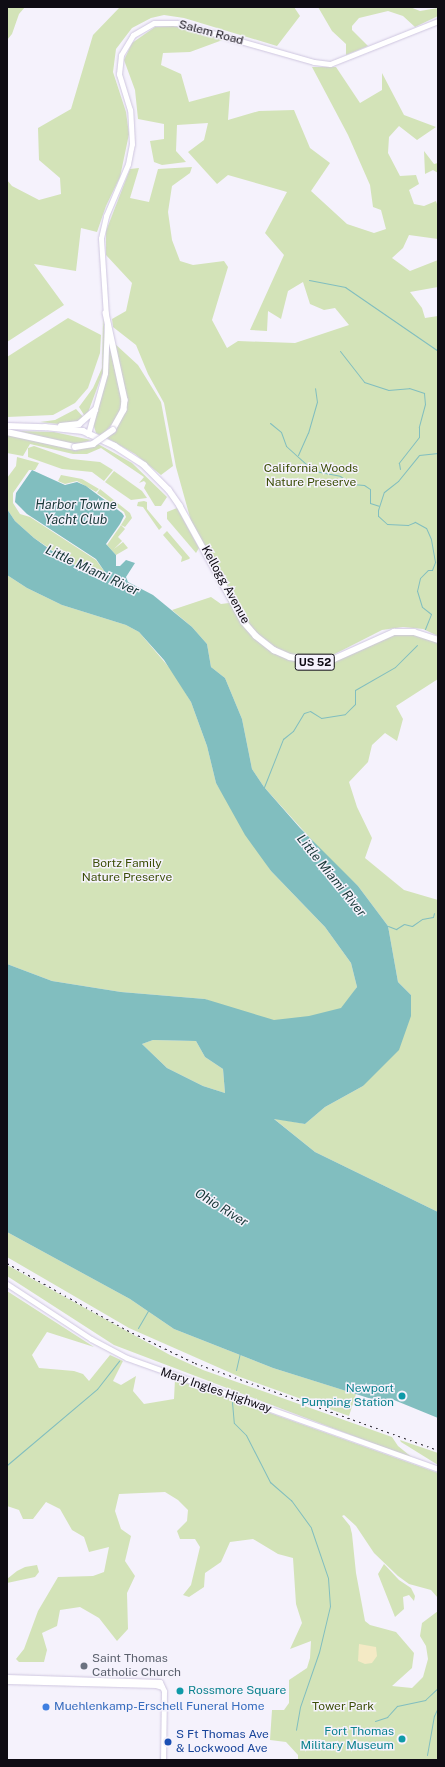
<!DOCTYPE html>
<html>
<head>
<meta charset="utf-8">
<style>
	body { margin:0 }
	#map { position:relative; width:445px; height:1767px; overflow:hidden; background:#f5f2fc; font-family:"Public Sans",sans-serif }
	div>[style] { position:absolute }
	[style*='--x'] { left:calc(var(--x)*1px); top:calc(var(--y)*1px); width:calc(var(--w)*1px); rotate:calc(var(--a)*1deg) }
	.green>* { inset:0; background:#d3e3b8 }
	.sand>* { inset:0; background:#f4eac5 }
	.water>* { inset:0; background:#81bebf }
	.stream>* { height:1px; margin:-0.5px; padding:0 0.5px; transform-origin:0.5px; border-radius:0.5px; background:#81bebf }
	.roads { filter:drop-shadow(0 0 1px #cec6df) drop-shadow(0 0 1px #cec6df) }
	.secondary>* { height:5px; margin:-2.5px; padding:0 2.5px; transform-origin:2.5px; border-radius:2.5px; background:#fff }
	.primary>* { height:5.5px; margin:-2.75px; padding:0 2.75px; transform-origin:2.75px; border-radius:2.75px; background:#fff }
	.rail>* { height:1px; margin-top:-0.5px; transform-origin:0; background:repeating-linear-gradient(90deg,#322f38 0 2px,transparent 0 6px) }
	.bridges { filter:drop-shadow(0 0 1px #cec6df) drop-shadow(0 0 1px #cec6df) }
	.primary-bridge>* { height:5.5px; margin:-2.75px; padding:0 2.75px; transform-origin:2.75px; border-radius:2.75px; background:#fff }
	.dots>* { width:11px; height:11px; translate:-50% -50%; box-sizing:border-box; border:2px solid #f5f2fc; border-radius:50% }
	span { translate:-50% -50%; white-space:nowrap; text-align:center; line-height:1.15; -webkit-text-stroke:3px #f5f2fc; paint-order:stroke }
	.shield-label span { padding:1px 3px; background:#f5f2fc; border:1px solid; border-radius:3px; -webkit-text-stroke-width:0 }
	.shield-label { font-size:11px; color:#0f0c14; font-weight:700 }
	.street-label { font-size:12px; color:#0f0c14 }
	.park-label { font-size:12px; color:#3c4e07 }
	.culture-label { font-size:12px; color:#0d838f }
	.right { translate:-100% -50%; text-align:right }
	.left { translate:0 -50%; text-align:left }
	.worship-label { font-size:12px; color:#5b616d }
	.shop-label { font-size:12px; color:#366cbe }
	.transit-label { font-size:12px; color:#164399 }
	.water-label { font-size:13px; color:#183838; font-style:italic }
	.frame { position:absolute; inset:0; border:8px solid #0f0c14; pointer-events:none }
</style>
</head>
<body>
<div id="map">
	<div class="green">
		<div style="clip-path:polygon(7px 7px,25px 7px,19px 14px,12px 34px,7px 40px)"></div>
		<div style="clip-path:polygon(120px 7px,294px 7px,300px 16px,277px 46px,184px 18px,164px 15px,151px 18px,132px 28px,116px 49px,113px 72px,126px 112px,129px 134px,120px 177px,106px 206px,97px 232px,81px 228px,76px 271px,34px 264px,64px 305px,7px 342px,7px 180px,12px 186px,39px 200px,61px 194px,60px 178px,39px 160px,38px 128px,71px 109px,93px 35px)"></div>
		<div style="clip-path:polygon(318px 7px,410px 7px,420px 11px,438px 8px,438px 16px,415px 27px,403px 16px,388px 11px,359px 18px,352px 26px,352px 30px,368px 46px,346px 55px,346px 44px,332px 31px)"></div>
		<div style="clip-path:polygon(173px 26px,228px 38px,190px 52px,163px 53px,161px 65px,181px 74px,189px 102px,230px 91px,228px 120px,259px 111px,294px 110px,310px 148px,330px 163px,311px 191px,347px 224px,374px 233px,386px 229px,381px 210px,373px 207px,370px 185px,348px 135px,312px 67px,336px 67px,360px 103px,382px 90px,382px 73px,404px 115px,436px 127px,417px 140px,399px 126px,389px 137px,388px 153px,400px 176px,416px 175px,419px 184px,409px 190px,414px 204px,424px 206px,436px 201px,438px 207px,438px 239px,409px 235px,403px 248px,392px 258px,410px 271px,438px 260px,438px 287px,410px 292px,422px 308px,425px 318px,438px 316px,438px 636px,423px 629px,403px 627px,382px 630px,331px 656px,314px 658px,297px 654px,291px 657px,324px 661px,402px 631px,438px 640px,438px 679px,396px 706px,403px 719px,397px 741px,385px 733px,372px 745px,368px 762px,349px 782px,357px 807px,372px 838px,365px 858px,404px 890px,438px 900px,438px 1212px,315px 1152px,273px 1118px,305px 1124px,325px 1107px,363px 1086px,411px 995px,398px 982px,388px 926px,358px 886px,328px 858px,264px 787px,252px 769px,242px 719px,225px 678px,211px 667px,207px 644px,192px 627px,172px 610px,211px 597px,221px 604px,229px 603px,206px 558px,191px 521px,176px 467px,164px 403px,148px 374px,136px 345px,113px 327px,112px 319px,126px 311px,132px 283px,106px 255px,106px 231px,130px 169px,139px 168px,130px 198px,149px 202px,158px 169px,192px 167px,190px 173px,172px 186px,168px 212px,172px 240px,180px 261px,193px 265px,224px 261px,228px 267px,212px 320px,227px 348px,238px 341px,295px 343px,349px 325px,335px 308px,324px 310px,310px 304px,303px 282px,288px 291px,281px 319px,268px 311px,267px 331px,250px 330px,284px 255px,265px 233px,287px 192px,228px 175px,217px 184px,188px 152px,204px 140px,208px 123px,177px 125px,176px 151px,186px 162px,162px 165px,154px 162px,150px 141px,164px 139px,164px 124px,138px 119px,135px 90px,124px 60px,132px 43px,155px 27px)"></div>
		<div style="clip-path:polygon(424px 151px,434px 164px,438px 163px,438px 173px,433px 170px,425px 174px)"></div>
		<div style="clip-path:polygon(103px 317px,105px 337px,103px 372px,86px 418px,79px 407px,93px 388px,102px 368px)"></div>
		<div style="clip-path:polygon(68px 318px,101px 335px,100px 353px,88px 388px,75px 403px,53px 415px,7px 417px,7px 357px)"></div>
		<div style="clip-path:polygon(114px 343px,138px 365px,161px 402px,173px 466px,161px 475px,135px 454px,107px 438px,112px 433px,126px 399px)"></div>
		<div style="clip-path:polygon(109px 344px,121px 395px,121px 406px,117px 418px,102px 436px,96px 433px,93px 423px,105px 381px)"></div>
		<div style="clip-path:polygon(76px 409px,85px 419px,82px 421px,68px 425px,40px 422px,55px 420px)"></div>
		<div style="clip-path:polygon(19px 431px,54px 432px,91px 440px,74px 446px)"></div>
		<div style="clip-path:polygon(7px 434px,73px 450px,98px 444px,132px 463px,167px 497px,161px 506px,155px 506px,144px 488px,146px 483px,144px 481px,139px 483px,144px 477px,101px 448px,87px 454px,73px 454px,30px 444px,23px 456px,7px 453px)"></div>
		<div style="clip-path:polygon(34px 446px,71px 459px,100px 462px,113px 470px,104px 481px,92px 472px,62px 469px,28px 457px,28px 448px)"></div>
		<div style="clip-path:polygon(17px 457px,39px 463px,35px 470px,29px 470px,13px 493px,13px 503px,20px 514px,30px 517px,96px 560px,107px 575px,105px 577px,79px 568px,34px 538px,15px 521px,7px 509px,7px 478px,16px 466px)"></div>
		<div style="clip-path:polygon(114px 471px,142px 491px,147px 498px,131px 500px,105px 482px)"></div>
		<div style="clip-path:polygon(61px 475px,82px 479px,99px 489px,96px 492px,77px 481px,65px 484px,58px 481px)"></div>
		<div style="clip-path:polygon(100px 489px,130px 513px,132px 518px,125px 527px,121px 525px,126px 517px,124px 512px,97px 493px)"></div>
		<div style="clip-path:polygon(144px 501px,147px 502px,147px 509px,162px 527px,159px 530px,143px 507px,137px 506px,138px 502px)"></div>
		<div style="clip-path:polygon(177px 508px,199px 548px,196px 553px,167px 519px,167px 512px)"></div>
		<div style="clip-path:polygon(121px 525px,125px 529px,118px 537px,122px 541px,114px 549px,123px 542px,128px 548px,116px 555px,107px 545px)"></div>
		<div style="clip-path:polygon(167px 531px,190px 558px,189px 559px,181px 562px,182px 557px,163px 535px)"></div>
		<div style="clip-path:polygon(7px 575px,27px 588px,62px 605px,126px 625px,139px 632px,173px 672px,191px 702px,207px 746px,216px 783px,271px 871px,325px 927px,351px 963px,357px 987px,317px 1048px,205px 999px,121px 992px,52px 981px,7px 964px)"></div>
		<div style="clip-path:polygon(153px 1040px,196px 1041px,205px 1057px,223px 1069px,225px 1093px,203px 1086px,167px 1068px,142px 1044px)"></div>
		<div style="clip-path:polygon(7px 1232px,130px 1299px,174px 1329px,273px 1368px,356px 1394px,349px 1416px,240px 1377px,129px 1328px,7px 1257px)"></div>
		<div style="clip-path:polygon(7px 1265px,170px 1355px,203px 1370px,392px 1437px,398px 1446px,414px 1459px,114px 1345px,7px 1276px)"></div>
		<div style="clip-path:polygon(7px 1291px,94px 1347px,47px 1332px,32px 1355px,39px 1368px,74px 1371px,83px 1374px,89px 1381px,110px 1355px,123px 1361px,113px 1381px,121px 1385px,136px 1376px,133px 1391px,144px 1404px,174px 1399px,175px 1379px,438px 1473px,438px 1598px,431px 1590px,409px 1584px,398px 1576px,374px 1553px,356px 1526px,344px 1515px,342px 1516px,350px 1526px,352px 1534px,356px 1573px,365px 1621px,370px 1625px,396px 1632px,414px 1653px,412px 1668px,392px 1686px,412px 1688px,423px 1677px,428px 1659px,426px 1646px,420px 1636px,422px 1623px,438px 1611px,438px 1760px,298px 1760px,298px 1755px,286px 1742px,270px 1740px,272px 1710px,284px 1710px,289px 1703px,289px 1680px,307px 1668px,310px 1658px,311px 1641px,290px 1649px,302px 1623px,296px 1604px,293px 1558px,278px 1554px,253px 1539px,230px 1542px,221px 1562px,205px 1573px,204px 1587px,189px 1597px,183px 1595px,191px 1585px,200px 1547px,195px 1539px,180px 1539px,177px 1531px,187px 1521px,188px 1510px,178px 1500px,165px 1492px,119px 1494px,115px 1511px,121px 1529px,131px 1536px,125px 1561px,135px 1576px,127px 1593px,128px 1629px,117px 1641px,99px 1618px,80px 1607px,60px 1610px,57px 1626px,42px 1633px,47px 1650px,44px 1662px,19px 1662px,16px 1659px,24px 1649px,38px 1611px,58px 1577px,93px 1576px,104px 1572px,109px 1547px,89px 1552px,84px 1537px,72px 1530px,60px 1509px,46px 1502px,33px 1519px,23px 1519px,19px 1510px,7px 1506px)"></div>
		<div style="clip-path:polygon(400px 1440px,438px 1453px,438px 1465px,401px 1442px)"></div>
		<div style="clip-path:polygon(384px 1564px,399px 1580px,411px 1588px,415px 1596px,414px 1601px,409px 1595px,403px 1597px,404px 1609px,395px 1617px,378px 1574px)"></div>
		<div style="clip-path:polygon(37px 1565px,39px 1572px,35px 1577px,7px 1583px,7px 1579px,17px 1571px,25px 1567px)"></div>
	</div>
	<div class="sand">
		<div style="clip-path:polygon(359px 1644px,376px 1647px,377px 1656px,372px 1663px,365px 1664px,358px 1661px)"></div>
	</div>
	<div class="water">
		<div style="clip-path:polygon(evenodd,32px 470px,65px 485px,77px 482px,86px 486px,122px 513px,124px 516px,120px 524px,106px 544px,116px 555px,116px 566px,120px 566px,126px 560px,135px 563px,126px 577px,128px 582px,153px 595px,192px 627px,207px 644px,211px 667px,225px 678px,242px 719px,252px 769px,264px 787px,300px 828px,358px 886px,388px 926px,398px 982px,411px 995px,411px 1016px,399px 1050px,363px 1086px,325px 1107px,305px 1124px,274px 1119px,315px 1152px,438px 1212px,438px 1418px,394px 1400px,378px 1401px,273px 1368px,174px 1329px,130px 1299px,7px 1232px,7px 964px,52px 981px,121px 992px,205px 999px,274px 1020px,309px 1016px,341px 1008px,357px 987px,351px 963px,325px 927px,271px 871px,245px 835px,216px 783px,207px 746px,191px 702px,164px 660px,139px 632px,126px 625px,62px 605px,27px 588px,7px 575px,7px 509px,15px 521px,34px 538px,55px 553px,79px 568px,105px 577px,107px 575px,96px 559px,27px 514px,15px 502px,16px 493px,32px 470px,153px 1040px,196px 1041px,205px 1057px,223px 1069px,225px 1093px,203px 1086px,167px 1068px,142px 1044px,153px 1040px)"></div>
	</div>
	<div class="stream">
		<div style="--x:309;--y:280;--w:37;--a:11"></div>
		<div style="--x:345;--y:287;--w:113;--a:34.5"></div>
		<div style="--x:340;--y:351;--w:39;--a:52"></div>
		<div style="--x:364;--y:382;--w:25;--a:18"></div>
		<div style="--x:388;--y:390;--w:21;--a:-5"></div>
		<div style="--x:409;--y:388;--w:16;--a:18"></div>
		<div style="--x:424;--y:393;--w:11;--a:85"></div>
		<div style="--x:425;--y:404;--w:24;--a:105"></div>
		<div style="--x:419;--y:427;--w:10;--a:90"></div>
		<div style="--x:419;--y:437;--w:33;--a:128"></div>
		<div style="--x:399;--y:463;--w:6;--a:81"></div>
		<div style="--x:270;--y:423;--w:14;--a:39"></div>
		<div style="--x:281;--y:432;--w:15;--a:70"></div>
		<div style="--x:286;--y:446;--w:30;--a:42"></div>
		<div style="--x:308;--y:466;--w:9;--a:36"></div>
		<div style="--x:315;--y:471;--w:25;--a:11"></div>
		<div style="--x:340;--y:476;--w:14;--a:34"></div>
		<div style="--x:352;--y:484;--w:12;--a:5"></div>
		<div style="--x:364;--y:485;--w:7;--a:34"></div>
		<div style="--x:370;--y:489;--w:14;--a:90"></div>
		<div style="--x:370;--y:503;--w:9;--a:18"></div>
		<div style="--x:298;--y:455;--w:24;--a:-66"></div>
		<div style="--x:308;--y:433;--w:32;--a:-74"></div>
		<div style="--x:317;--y:402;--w:14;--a:-98"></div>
		<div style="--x:425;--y:629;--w:16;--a:-68"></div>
		<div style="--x:431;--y:614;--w:11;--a:-142"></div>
		<div style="--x:422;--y:607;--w:17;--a:-107"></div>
		<div style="--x:417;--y:591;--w:13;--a:-77"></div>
		<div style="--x:420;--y:578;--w:11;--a:-45"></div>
		<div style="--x:428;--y:570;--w:4;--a:0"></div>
		<div style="--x:432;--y:570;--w:9;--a:-69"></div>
		<div style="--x:435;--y:562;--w:23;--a:-100"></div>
		<div style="--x:431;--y:539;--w:12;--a:-114"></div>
		<div style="--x:426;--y:528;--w:13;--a:-151"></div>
		<div style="--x:415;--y:522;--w:8;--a:157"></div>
		<div style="--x:408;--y:525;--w:21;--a:-177"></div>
		<div style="--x:387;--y:524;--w:12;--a:-138"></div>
		<div style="--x:378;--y:516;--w:6;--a:-90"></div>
		<div style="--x:378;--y:510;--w:19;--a:-72"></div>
		<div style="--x:384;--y:492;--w:18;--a:-38"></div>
		<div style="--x:398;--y:481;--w:33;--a:-51"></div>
		<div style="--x:419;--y:455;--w:19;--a:-6"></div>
		<div style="--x:264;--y:787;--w:52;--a:-68.4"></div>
		<div style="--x:283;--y:739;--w:13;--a:-39"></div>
		<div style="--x:293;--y:731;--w:21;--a:-59"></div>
		<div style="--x:304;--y:713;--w:6;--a:-18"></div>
		<div style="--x:310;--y:711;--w:13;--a:32"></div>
		<div style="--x:321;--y:718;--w:24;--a:-9"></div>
		<div style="--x:345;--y:714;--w:14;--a:-45"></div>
		<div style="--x:355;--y:704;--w:14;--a:-90"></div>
		<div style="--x:355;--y:690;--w:46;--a:-29.9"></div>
		<div style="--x:395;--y:667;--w:31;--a:-45"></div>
		<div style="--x:388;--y:926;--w:9;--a:21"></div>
		<div style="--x:396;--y:929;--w:9;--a:-32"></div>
		<div style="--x:404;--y:924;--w:8;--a:14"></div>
		<div style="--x:412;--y:926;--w:12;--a:-35"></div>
		<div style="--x:422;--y:919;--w:11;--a:-10"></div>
		<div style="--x:433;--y:917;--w:4;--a:-76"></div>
		<div style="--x:138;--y:1328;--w:20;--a:-60"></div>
		<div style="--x:236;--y:1370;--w:17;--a:-77"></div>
		<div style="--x:232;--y:1402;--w:21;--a:85"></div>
		<div style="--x:234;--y:1423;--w:17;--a:45"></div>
		<div style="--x:246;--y:1435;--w:53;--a:62.9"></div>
		<div style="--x:270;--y:1482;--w:28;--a:41"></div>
		<div style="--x:291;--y:1500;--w:34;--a:54"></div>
		<div style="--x:311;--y:1528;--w:53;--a:71.2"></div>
		<div style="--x:328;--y:1578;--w:28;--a:86"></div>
		<div style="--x:330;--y:1606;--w:47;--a:103.4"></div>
		<div style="--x:319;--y:1652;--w:58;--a:109.1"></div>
		<div style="--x:300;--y:1707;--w:23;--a:100"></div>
		<div style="--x:7;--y:1465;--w:118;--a:-40.2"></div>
		<div style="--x:97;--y:1389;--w:36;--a:-52"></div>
		<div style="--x:375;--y:1721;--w:13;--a:-18"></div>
		<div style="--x:387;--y:1717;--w:15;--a:-48"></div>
		<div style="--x:397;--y:1706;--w:29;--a:-12"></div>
		<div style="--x:425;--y:1700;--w:18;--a:-43"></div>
		<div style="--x:427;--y:1755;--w:40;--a:-80"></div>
		<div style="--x:434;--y:1716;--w:10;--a:-66"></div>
	</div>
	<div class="roads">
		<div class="secondary">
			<div style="--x:106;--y:316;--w:78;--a:-93.7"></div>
			<div style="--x:101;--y:238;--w:23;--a:-77"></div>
			<div style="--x:106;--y:216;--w:56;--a:-67.1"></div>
			<div style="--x:128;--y:164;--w:20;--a:-79"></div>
			<div style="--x:132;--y:144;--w:34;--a:-93"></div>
			<div style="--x:130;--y:110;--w:38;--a:-107"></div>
			<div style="--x:119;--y:74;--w:19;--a:-84"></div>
			<div style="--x:121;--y:55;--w:23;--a:-59"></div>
			<div style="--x:133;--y:35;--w:24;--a:-30"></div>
			<div style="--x:154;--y:23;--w:23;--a:0"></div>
			<div style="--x:177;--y:23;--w:142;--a:15.9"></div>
			<div style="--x:314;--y:62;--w:16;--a:7"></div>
			<div style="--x:330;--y:64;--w:116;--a:-21.7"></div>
			<div style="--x:88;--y:434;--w:63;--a:-74.4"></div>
			<div style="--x:105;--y:373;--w:49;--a:-87.7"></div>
			<div style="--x:7;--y:1284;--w:100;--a:33.2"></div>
			<div style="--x:91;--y:1339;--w:41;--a:27.8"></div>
			<div style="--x:127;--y:1358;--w:330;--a:19.6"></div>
			<div style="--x:7;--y:1677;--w:153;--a:1.9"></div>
			<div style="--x:160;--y:1682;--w:10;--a:66"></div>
			<div style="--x:164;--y:1691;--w:69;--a:90.8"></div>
			<div style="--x:7;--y:1681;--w:149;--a:1.5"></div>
			<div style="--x:156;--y:1685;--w:6;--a:18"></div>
		</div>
		<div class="primary">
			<div style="--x:106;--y:313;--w:89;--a:77.7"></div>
			<div style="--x:125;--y:400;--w:10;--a:96"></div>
			<div style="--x:124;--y:410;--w:23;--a:119"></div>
			<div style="--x:7;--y:426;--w:38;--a:2"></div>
			<div style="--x:45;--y:427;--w:38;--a:6"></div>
			<div style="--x:83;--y:431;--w:35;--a:25"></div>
			<div style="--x:115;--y:446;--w:35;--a:33"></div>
			<div style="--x:144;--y:465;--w:35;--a:45"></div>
			<div style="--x:169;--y:490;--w:19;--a:55"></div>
			<div style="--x:180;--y:506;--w:132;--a:61.1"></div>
			<div style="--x:244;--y:622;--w:18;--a:49"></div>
			<div style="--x:256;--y:636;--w:23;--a:38"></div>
			<div style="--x:274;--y:650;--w:17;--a:24"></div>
			<div style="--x:290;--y:657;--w:28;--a:10"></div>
			<div style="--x:318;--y:662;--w:16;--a:-11"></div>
			<div style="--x:334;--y:659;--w:66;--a:-24.2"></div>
			<div style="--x:394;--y:632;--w:20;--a:0"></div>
			<div style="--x:414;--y:632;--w:25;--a:18"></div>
			<div style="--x:61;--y:426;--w:18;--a:-6"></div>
			<div style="--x:79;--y:424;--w:21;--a:-41"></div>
			<div style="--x:7;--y:432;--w:70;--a:12.4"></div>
		</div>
	</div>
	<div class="rail">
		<div style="--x:7;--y:1263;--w:137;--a:29.2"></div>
		<div style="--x:127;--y:1330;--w:76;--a:25.9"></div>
		<div style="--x:195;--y:1363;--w:258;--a:19.7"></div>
	</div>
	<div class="bridges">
		<div class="primary-bridge">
			<div style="--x:75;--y:447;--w:18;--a:-9"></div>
			<div style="--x:93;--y:444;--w:24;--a:-35"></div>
		</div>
	</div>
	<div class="dots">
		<div style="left:402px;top:1396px;background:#0f9aa8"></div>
		<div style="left:84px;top:1666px;background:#6b7280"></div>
		<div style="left:180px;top:1691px;background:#0f9aa8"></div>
		<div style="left:46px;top:1707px;background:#3f7fe0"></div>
		<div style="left:402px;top:1739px;background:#0f9aa8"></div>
		<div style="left:168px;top:1742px;background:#1a4fb4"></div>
	</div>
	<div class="shield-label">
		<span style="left:315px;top:662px">US 52</span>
	</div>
	<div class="street-label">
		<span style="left:211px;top:33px;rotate:15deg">Salem Road</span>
		<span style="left:225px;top:585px;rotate:61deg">Kellogg Avenue</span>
		<span style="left:216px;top:1391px;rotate:19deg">Mary Ingles Highway</span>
	</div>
	<div class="park-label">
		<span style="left:311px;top:476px">California Woods<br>Nature Preserve</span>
		<span style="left:127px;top:871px">Bortz Family<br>Nature Preserve</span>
		<span style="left:343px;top:1707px">Tower Park</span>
	</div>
	<div class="culture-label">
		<span class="right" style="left:394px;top:1396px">Newport<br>Pumping Station</span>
		<span class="left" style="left:188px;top:1691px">Rossmore Square</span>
		<span class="right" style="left:394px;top:1739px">Fort Thomas<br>Military Museum</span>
	</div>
	<div class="worship-label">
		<span class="left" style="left:92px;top:1666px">Saint Thomas<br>Catholic Church</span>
	</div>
	<div class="shop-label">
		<span class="left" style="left:54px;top:1707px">Muehlenkamp-Erschell Funeral Home</span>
	</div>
	<div class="transit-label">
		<span class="left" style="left:176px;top:1742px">S Ft Thomas Ave<br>&amp; Lockwood Ave</span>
	</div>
	<div class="water-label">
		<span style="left:76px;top:513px">Harbor Towne<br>Yacht Club</span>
		<span style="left:92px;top:571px;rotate:25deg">Little Miami River</span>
		<span style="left:331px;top:876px;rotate:51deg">Little Miami River</span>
		<span style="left:221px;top:1208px;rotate:32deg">Ohio River</span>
	</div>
	<div class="frame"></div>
</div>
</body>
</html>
